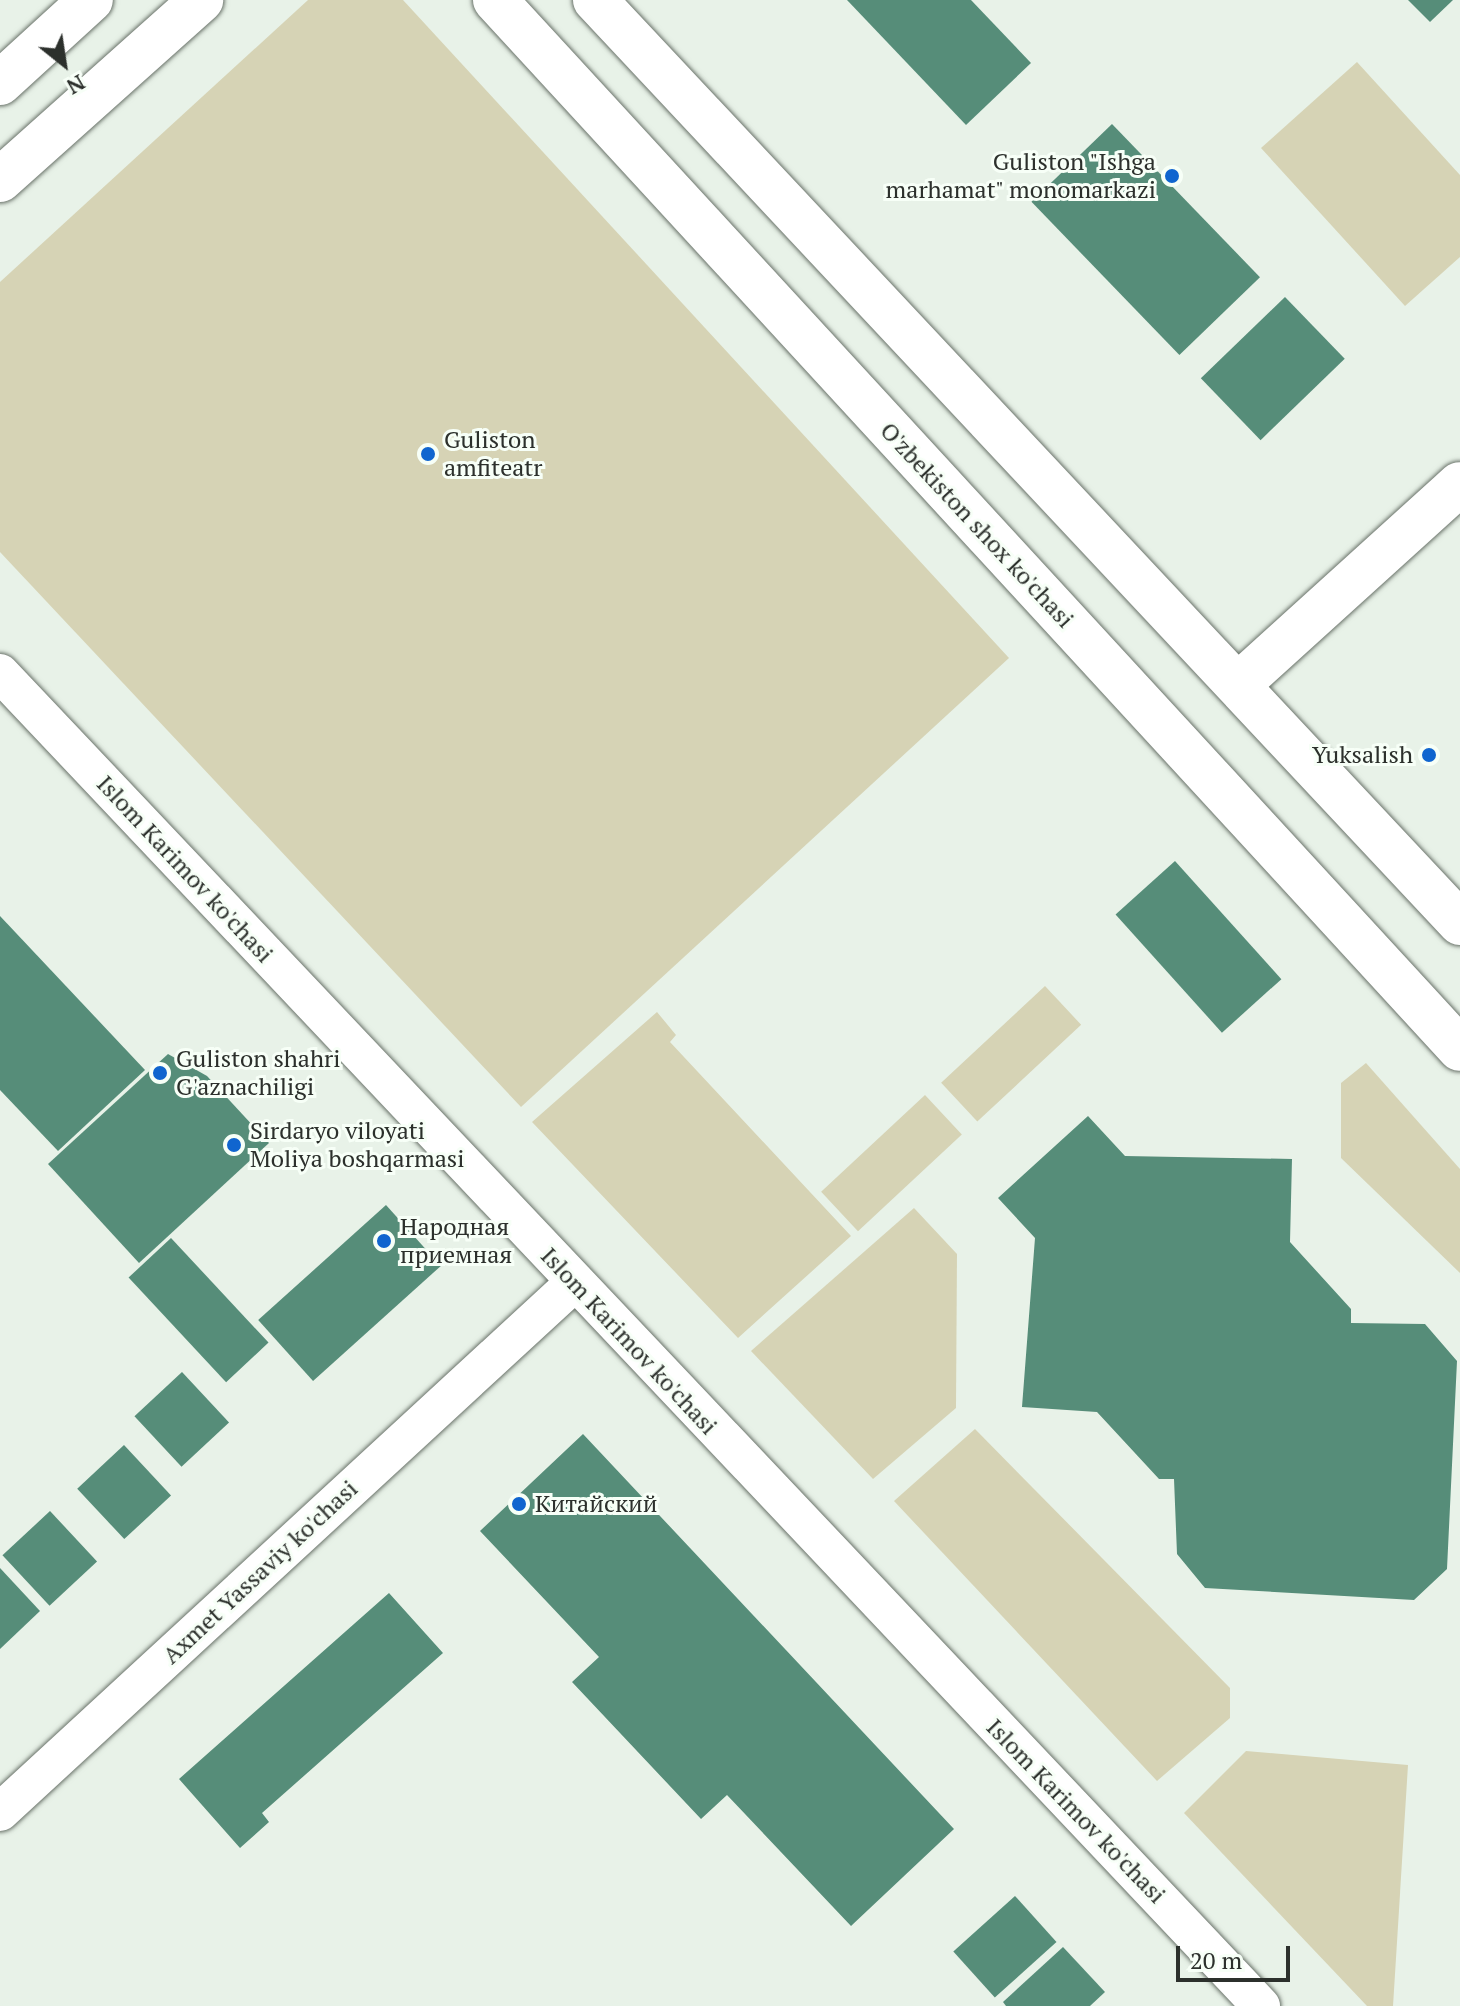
<!DOCTYPE html>
<html>
<head>
<meta charset="utf-8">
<style>
	body { margin:0 }
	#map { position:relative; width:1460px; height:2006px; overflow:hidden; background:#e8f2e8; font-family:"PT Serif",serif }
	div>[style] { position:absolute }
	[style*='--x'] { left:calc(var(--x)*1px); top:calc(var(--y)*1px); width:calc(var(--w)*1px); rotate:calc(var(--a)*1deg) }
	.green>* { inset:0; background:#d6d3b5; transform-origin:0 0 }
	.building>* { inset:0; background:#568d79; transform-origin:0 0 }
	.roads { filter:drop-shadow(0 0 2px #697269) drop-shadow(0 0 2px #697269) }
	.minor>* { height:38px; margin:-19px; padding:0 19px; transform-origin:19px; border-radius:19px; background:#fff }
	.tertiary>* { height:44px; margin:-22px; padding:0 22px; transform-origin:22px; border-radius:22px; background:#fff }
	.secondary>* { height:44px; margin:-22px; padding:0 22px; transform-origin:22px; border-radius:22px; background:#fff }
	.primary>* { height:44px; margin:-22px; padding:0 22px; transform-origin:22px; border-radius:22px; background:#fff }
	.dots>* { width:22px; height:22px; translate:-50% -50%; box-sizing:border-box; border:4px solid #f7fff7; border-radius:50% }
	span { translate:-50% -50%; white-space:nowrap; text-align:center; line-height:1.15; -webkit-text-stroke:6px #f7fff7; paint-order:stroke }
	.poi-label { font-size:24px; color:#2c302c }
	.right { translate:-100% -50%; text-align:right }
	.left { translate:0 -50%; text-align:left }
	.street-label { font-size:24px; color:#2c302c }
	.north { position:absolute; left:24px; top:24px; width:80px; height:80px; -webkit-text-stroke:6px #f7fff7; paint-order:stroke; rotate:150deg; font-size:22px; font-weight:700; line-height:32px; text-align:center; color:#2c302c }
	.north::after { content:''; display:block; margin:auto; width:28px; height:36px; background:#2c302c; clip-path:polygon(50% 0,100% 100%,50% 72%,0 100%) }
	.scale { position:absolute; left:1176px; top:1946px; width:114px; height:36px; box-sizing:border-box; border:4px solid #2c302c; border-top:0; padding-left:10px; font-size:24px; line-height:28px; white-space:nowrap; color:#2c302c; -webkit-text-stroke:6px #f7fff7; paint-order:stroke }
</style>
</head>
<body>
<div id="map">
	<div class="green">
		<div style="clip-path:polygon(308px 0,403px 0,1009px 658px,521px 1107px,0 552px,0 282px)"></div>
		<div style="clip-path:polygon(1357px 62px,1460px 175px,1460px 257px,1405px 306px,1261px 148px)"></div>
		<div style="left:1045px;top:986px;width:53px;height:142px;rotate:47deg"></div>
		<div style="clip-path:polygon(657px 1012px,676px 1035px,670px 1042px,851px 1236px,738px 1338px,532px 1122px)"></div>
		<div style="clip-path:polygon(1366px 1063px,1460px 1169px,1460px 1273px,1341px 1158px,1341px 1083px)"></div>
		<div style="left:925px;top:1095px;width:54px;height:142px;rotate:47deg"></div>
		<div style="clip-path:polygon(914px 1208px,957px 1254px,956px 1408px,873px 1479px,751px 1351px)"></div>
		<div style="clip-path:polygon(975px 1429px,1230px 1688px,1230px 1718px,1157px 1781px,894px 1501px)"></div>
		<div style="clip-path:polygon(1246px 1751px,1408px 1765px,1393px 2006px,1367px 2006px,1184px 1813px)"></div>
	</div>
	<div class="building">
		<div style="clip-path:polygon(847px 0,971px 0,1031px 63px,966px 125px)"></div>
		<div style="clip-path:polygon(1408px 0,1453px 0,1430px 22px)"></div>
		<div style="left:1112px;top:124px;width:213px;height:112px;rotate:46deg"></div>
		<div style="left:1285px;top:297px;width:86px;height:117px;rotate:46deg"></div>
		<div style="left:1175px;top:861px;width:159px;height:80px;rotate:48deg"></div>
		<div style="clip-path:polygon(0 916px,145px 1070px,58px 1151px,0 1090px)"></div>
		<div style="clip-path:polygon(168px 1054px,207px 1076px,269px 1143px,139px 1263px,48px 1164px)"></div>
		<div style="clip-path:polygon(1088px 1116px,1125px 1156px,1292px 1159px,1290px 1242px,1351px 1309px,1351px 1323px,1425px 1324px,1457px 1361px,1447px 1569px,1414px 1600px,1205px 1588px,1177px 1554px,1174px 1479px,1159px 1479px,1097px 1412px,1022px 1407px,1035px 1238px,998px 1198px)"></div>
		<div style="left:386px;top:1205px;width:82px;height:172px;rotate:48deg"></div>
		<div style="left:171px;top:1238px;width:143px;height:58px;rotate:47deg"></div>
		<div style="left:182px;top:1372px;width:69px;height:65px;rotate:47deg"></div>
		<div style="clip-path:polygon(583px 1434px,954px 1829px,851px 1926px,727px 1795px,701px 1819px,572px 1682px,599px 1657px,480px 1531px)"></div>
		<div style="left:124px;top:1445px;width:69px;height:64px;rotate:47deg"></div>
		<div style="left:50px;top:1511px;width:69px;height:65px;rotate:47deg"></div>
		<div style="clip-path:polygon(0 1568px,40px 1611px,0 1649px)"></div>
		<div style="clip-path:polygon(389px 1593px,443px 1653px,262px 1813px,269px 1822px,240px 1848px,179px 1779px)"></div>
		<div style="left:1015px;top:1896px;width:62px;height:83px;rotate:48deg"></div>
		<div style="clip-path:polygon(1063px 1947px,1105px 1992px,1090px 2006px,1006px 2006px,1003px 2002px)"></div>
	</div>
	<div class="roads">
		<div class="minor">
			<div style="--x:0;--y:673;--w:1835;--a:46.59"></div>
			<div style="--x:0;--y:1812;--w:781;--a:-42.66"></div>
		</div>
		<div class="tertiary">
			<div style="--x:1238;--y:685;--w:299;--a:-42.2"></div>
		</div>
		<div class="secondary">
			<div style="--x:0;--y:83;--w:123;--a:-42.4"></div>
			<div style="--x:0;--y:180;--w:270;--a:-41.8"></div>
		</div>
		<div class="primary">
			<div style="--x:495;--y:0;--w:1425;--a:47.39"></div>
			<div style="--x:595;--y:0;--w:1265;--a:46.86"></div>
		</div>
	</div>
	<div class="dots">
		<div style="left:1172px;top:176px;background:#1065cf"></div>
		<div style="left:428px;top:454px;background:#1065cf"></div>
		<div style="left:1429px;top:755px;background:#1065cf"></div>
		<div style="left:160px;top:1073px;background:#1065cf"></div>
		<div style="left:234px;top:1145px;background:#1065cf"></div>
		<div style="left:384px;top:1241px;background:#1065cf"></div>
		<div style="left:519px;top:1504px;background:#1065cf"></div>
	</div>
	<div class="poi-label">
		<span class="right" style="left:1156px;top:176px">Guliston "Ishga<br>marhamat" monomarkazi</span>
		<span class="left" style="left:444px;top:454px">Guliston<br>amfiteatr</span>
		<span class="right" style="left:1413px;top:755px">Yuksalish</span>
		<span class="left" style="left:176px;top:1073px">Guliston shahri<br>G'aznachiligi</span>
		<span class="left" style="left:250px;top:1145px">Sirdaryo viloyati<br>Moliya boshqarmasi</span>
		<span class="left" style="left:400px;top:1241px">Народная<br>приемная</span>
		<span class="left" style="left:535px;top:1504px">Китайский</span>
	</div>
	<div class="street-label">
		<span style="left:977px;top:525px;rotate:47deg">O'zbekiston shox ko'chasi</span>
		<span style="left:185px;top:869px;rotate:47deg">Islom Karimov ko'chasi</span>
		<span style="left:629px;top:1341px;rotate:47deg">Islom Karimov ko'chasi</span>
		<span style="left:260px;top:1572px;rotate:-43deg">Axmet Yassaviy ko'chasi</span>
		<span style="left:1076px;top:1811px;rotate:46deg">Islom Karimov ko'chasi</span>
	</div>
	<div class="north">N</div>
	<div class="scale">20 m</div>
</div>
</body>
</html>
